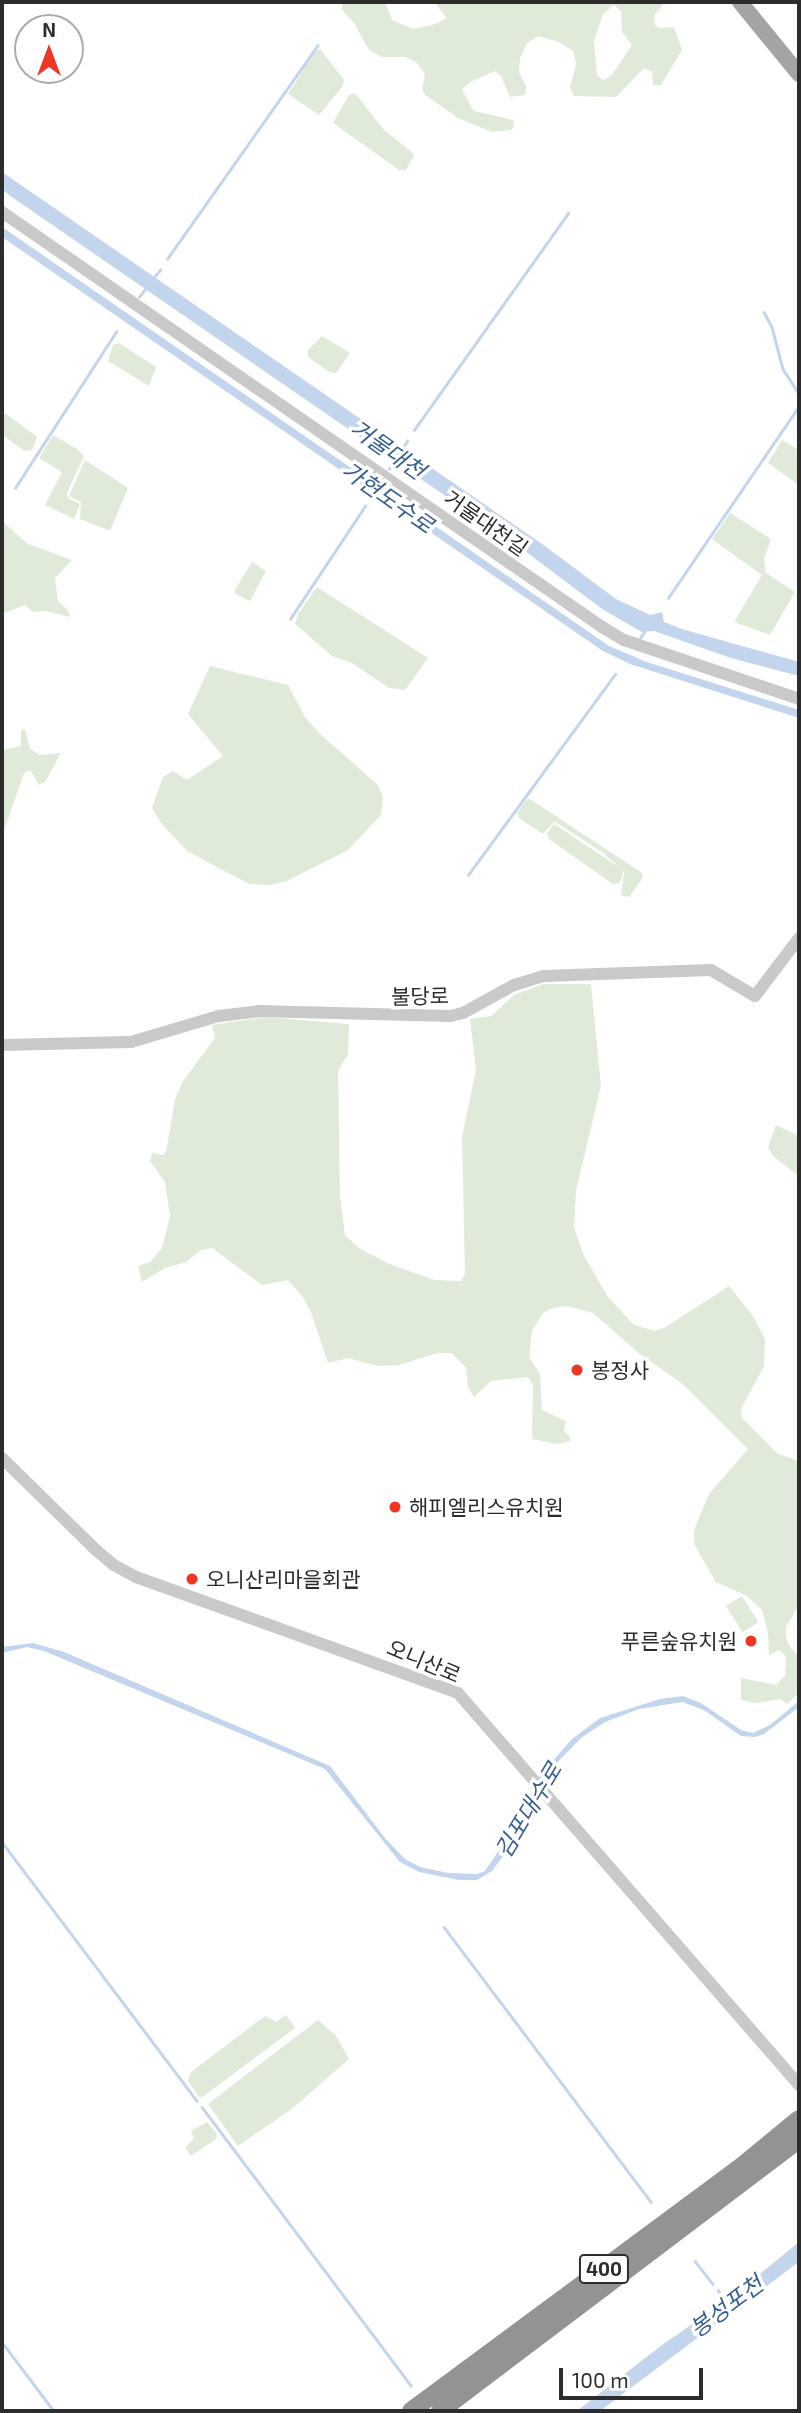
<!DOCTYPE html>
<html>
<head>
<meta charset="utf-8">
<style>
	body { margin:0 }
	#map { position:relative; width:801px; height:2413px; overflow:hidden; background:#fff; font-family:"Exo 2","Noto Sans KR",sans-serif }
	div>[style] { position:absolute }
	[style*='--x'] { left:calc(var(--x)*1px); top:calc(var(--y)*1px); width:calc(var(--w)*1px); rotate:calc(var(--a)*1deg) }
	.green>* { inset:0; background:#dfebd8; transform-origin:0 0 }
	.water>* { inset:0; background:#c2d5ec }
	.stream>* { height:2.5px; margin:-1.25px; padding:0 1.25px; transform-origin:1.25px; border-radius:1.25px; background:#c2d5ec }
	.minor>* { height:12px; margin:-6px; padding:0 6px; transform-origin:6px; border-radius:6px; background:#c9c9c9 }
	.major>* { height:16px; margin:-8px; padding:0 8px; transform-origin:8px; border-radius:8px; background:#a4a4a4 }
	.highway>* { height:18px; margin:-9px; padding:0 9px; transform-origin:9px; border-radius:9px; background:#939393 }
	.dots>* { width:19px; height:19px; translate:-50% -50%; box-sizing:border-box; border:4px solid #fff; border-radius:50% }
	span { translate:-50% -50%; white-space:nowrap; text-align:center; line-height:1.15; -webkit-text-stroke:7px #fff; paint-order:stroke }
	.shield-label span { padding:2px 5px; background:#fff; border:2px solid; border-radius:5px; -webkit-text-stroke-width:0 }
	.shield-label { font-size:19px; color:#2c2c2c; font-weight:700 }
	.street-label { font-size:21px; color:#2c2c2c }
	.poi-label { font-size:21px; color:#2c2c2c }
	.left { translate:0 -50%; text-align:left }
	.right { translate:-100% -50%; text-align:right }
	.water-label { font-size:23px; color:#365f91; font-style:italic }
	.frame { position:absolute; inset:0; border:4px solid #2c2c2c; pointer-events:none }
	.north { position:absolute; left:14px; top:14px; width:70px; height:70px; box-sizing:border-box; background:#fff; border:2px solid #ababab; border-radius:50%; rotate:0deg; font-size:19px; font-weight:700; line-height:28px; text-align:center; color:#2c2c2c }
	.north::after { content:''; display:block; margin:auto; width:24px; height:32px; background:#ee3622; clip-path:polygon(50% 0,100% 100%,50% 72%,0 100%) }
	.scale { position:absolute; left:559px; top:2368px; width:144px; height:32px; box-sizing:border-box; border:4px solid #2c2c2c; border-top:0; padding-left:9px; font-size:21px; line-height:24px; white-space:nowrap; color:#2c2c2c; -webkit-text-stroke:5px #fff; paint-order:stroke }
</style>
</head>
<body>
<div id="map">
	<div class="green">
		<div style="clip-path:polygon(evenodd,342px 2px,385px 2px,392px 20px,413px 29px,435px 24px,447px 18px,434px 2px,665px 2px,654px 16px,655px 25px,659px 28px,674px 27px,682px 50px,661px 85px,653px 85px,652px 72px,644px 68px,616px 97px,574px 96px,570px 88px,576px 64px,573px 51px,559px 42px,538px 36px,527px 43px,520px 58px,519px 72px,526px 86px,525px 95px,510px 97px,501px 76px,495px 71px,470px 82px,462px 90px,474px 111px,513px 120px,514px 126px,511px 130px,492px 132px,458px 118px,425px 95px,422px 89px,425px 74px,416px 62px,405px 57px,382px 57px,369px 50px,354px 23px,342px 10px,342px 2px,614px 5px,621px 11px,622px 32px,632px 45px,612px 75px,603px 80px,597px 75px,594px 41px,603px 14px,614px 5px)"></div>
		<div style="clip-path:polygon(320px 49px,344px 80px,342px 87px,319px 115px,288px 94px,314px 53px)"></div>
		<div style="clip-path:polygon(355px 93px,384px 130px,413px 153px,414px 156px,406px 170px,399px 170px,333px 123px,349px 95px)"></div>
		<div style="clip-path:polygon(322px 336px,350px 353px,336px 373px,329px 372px,308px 357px,308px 350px)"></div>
		<div style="clip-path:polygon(119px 343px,156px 367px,149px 386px,108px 361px,113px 345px)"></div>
		<div style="clip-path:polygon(2px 411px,37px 437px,32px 450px,25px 451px,2px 435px)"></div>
		<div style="clip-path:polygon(53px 435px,77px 449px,84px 456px,67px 493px,68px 498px,80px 504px,74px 519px,45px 505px,62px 472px,39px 458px)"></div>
		<div style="clip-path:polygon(782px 440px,799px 450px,799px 485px,768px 463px)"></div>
		<div style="clip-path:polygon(85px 460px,128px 488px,110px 531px,80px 519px,81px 502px,69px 496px)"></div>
		<div style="clip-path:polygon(730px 513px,771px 539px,764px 559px,766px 573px,795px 592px,770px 635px,734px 622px,762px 575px,712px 539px)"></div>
		<div style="clip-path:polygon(2px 521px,28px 544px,72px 560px,55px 578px,58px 602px,67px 609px,70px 615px,68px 617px,47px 611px,33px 612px,25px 605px,2px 614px)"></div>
		<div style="clip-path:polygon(252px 562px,266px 571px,250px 601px,235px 594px,235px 590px)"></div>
		<div style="clip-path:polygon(317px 587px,428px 658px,405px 690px,389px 688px,352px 663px,332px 656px,295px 624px,298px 614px)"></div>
		<div style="clip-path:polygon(210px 666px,288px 685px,305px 717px,319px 733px,378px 785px,383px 798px,381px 815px,348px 850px,287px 881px,270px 885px,249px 884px,187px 851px,161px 823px,152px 808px,163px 777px,173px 771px,187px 780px,223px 756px,188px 714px)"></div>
		<div style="clip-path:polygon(25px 729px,30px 749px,40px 755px,61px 753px,45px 782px,39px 785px,30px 770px,24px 773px,2px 836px,2px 750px,21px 746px,21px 730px)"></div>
		<div style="clip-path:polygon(528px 798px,641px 872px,643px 877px,631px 895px,628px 897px,621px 895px,624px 872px,602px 852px,557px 823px,554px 822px,544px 833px,541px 833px,519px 818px,517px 813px)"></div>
		<div style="clip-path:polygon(554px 824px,620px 868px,623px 872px,620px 883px,613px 884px,549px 839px,547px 833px)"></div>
		<div style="clip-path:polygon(543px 984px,591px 984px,601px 1086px,576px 1191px,574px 1228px,584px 1256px,608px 1297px,634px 1325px,655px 1331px,664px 1328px,729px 1286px,753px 1316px,765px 1339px,764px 1366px,741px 1409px,742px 1418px,778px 1454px,799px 1461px,799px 1605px,786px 1627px,786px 1636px,788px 1644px,799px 1656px,799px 1693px,787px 1704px,780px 1699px,755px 1703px,741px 1700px,741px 1678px,776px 1685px,785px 1675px,786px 1656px,779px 1650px,769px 1655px,768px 1633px,762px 1610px,747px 1596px,716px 1582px,694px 1544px,694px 1530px,709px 1494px,748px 1449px,684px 1385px,640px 1354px,593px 1313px,567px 1306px,553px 1308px,543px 1313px,532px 1331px,529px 1357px,540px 1374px,542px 1410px,566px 1421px,564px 1431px,570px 1437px,571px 1441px,557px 1444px,532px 1439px,533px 1385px,528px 1377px,491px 1381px,474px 1397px,468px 1387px,466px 1368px,452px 1353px,438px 1353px,399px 1365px,378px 1366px,348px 1358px,328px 1363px,311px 1312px,302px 1296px,288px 1280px,262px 1285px,212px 1248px,201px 1250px,186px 1262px,165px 1268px,142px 1282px,138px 1266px,150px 1262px,162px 1248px,170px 1216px,165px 1182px,150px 1161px,152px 1153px,163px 1155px,166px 1152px,175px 1099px,183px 1081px,215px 1038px,212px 1025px,265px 1017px,349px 1024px,348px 1054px,338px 1071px,340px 1196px,345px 1235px,359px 1248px,387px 1263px,434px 1280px,461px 1281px,465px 1274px,462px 1137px,476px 1070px,470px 1019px,491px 1016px,514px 995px)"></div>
		<div style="clip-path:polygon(776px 1125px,799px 1136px,799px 1176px,773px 1156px,768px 1147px)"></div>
		<div style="left:742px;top:1596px;width:31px;height:19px;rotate:58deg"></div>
		<div style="clip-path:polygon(286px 2015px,295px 2028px,201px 2098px,198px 2096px,188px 2081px,191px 2072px,265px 2016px,276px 2022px)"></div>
		<div style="clip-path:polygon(318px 2020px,336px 2036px,349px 2059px,293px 2108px,238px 2146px,208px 2104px)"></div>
		<div style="clip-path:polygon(207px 2122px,217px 2134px,216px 2139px,191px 2156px,185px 2147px,194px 2139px,191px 2131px)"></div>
	</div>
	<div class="water">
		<div style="clip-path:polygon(2px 172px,542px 544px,616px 599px,650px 615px,662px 612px,664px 622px,682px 629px,799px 662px,799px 676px,731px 658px,654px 631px,642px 632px,602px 609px,521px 548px,9px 195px,2px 189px)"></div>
		<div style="clip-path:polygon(2px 227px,609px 646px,647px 662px,799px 710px,799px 718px,630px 664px,603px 651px,2px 237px)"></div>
		<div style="clip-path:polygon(33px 1643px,64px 1652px,330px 1766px,385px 1838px,405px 1859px,420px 1867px,448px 1873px,477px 1874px,485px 1871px,510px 1834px,541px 1774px,572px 1739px,600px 1718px,660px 1699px,683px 1696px,701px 1703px,741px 1730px,753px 1733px,770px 1725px,799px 1701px,799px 1707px,764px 1734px,755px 1737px,741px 1736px,704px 1710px,682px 1702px,639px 1709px,605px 1722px,581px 1738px,551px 1769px,509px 1848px,492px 1871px,477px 1880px,459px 1880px,419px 1872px,400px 1862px,325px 1769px,44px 1651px,27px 1647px,2px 1653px,2px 1647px)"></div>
		<div style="clip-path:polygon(799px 2242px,799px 2262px,796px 2264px,600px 2411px,577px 2411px,662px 2345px,733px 2296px)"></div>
	</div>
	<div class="stream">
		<div style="--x:167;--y:259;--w:261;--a:-54.8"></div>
		<div style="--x:153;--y:278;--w:11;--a:-49"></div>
		<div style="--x:139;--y:297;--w:10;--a:-53"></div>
		<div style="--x:764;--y:312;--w:17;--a:62"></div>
		<div style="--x:772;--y:327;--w:43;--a:75.3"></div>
		<div style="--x:783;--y:369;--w:30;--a:57"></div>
		<div style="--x:414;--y:430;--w:266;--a:-54.6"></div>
		<div style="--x:401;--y:450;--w:11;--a:-56"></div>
		<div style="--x:389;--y:469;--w:13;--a:-61"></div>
		<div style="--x:15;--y:488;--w:186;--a:-57.1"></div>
		<div style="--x:668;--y:598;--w:232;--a:-55.7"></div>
		<div style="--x:290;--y:619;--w:136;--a:-56.4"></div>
		<div style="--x:640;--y:638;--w:11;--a:-56"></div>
		<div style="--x:468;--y:875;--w:249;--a:-53.8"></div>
		<div style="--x:2;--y:1842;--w:324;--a:53"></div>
		<div style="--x:444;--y:1927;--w:344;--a:53"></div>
		<div style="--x:202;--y:2107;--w:348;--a:53.1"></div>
		<div style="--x:695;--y:2261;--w:29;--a:52"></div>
		<div style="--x:718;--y:2290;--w:14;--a:56"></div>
		<div style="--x:2;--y:2342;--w:86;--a:53"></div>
	</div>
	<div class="minor">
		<div style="--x:2;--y:212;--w:730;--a:34.67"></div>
		<div style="--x:602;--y:627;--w:26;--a:31"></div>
		<div style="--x:624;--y:640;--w:185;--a:18.6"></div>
		<div style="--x:2;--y:1045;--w:129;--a:-1.3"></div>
		<div style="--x:131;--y:1042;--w:92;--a:-16.5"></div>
		<div style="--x:219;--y:1016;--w:39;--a:-7"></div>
		<div style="--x:258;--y:1011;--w:192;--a:1.5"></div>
		<div style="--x:450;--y:1016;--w:13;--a:-13"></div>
		<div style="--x:463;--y:1013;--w:58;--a:-28.8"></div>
		<div style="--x:514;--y:985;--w:31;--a:-17"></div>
		<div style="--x:544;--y:976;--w:167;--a:-2.1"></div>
		<div style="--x:711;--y:970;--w:51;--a:30.6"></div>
		<div style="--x:755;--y:996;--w:73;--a:-52.8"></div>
		<div style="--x:2;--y:1458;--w:132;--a:44.4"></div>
		<div style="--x:96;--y:1550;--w:23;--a:40"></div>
		<div style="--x:114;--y:1565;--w:25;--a:29"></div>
		<div style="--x:136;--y:1577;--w:342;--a:19.8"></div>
		<div style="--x:458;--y:1693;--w:520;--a:48.98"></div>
	</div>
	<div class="major">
		<div style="--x:740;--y:2;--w:93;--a:50.7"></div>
	</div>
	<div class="highway">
		<div style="--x:411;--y:2411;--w:405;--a:-36.5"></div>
		<div style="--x:737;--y:2170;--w:80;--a:-39.4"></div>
		<div style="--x:440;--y:2411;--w:450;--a:-37.1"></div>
	</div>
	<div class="dots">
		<div style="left:577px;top:1370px;background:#ee3622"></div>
		<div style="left:395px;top:1507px;background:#ee3622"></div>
		<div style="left:192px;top:1579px;background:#ee3622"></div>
		<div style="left:751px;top:1641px;background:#ee3622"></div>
	</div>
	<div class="shield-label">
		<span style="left:604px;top:2269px">400</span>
	</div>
	<div class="street-label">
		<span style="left:486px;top:523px;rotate:35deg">거물대천길</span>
		<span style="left:420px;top:996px;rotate:-1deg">불당로</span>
		<span style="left:424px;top:1661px;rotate:23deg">오니산로</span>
	</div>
	<div class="poi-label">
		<span class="left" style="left:591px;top:1370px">봉정사</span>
		<span class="left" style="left:409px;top:1507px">해피엘리스유치원</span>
		<span class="left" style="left:206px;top:1579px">오니산리마을회관</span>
		<span class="right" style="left:737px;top:1641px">푸른숲유치원</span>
	</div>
	<div class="water-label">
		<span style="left:388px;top:449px;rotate:35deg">거물대천</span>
		<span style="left:388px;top:497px;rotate:35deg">가현도수로</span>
		<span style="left:528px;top:1810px;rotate:-59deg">김포대수로</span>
		<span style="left:726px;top:2306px;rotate:-37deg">봉성포천</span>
	</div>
	<div class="frame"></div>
	<div class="north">N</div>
	<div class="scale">100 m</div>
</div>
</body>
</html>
